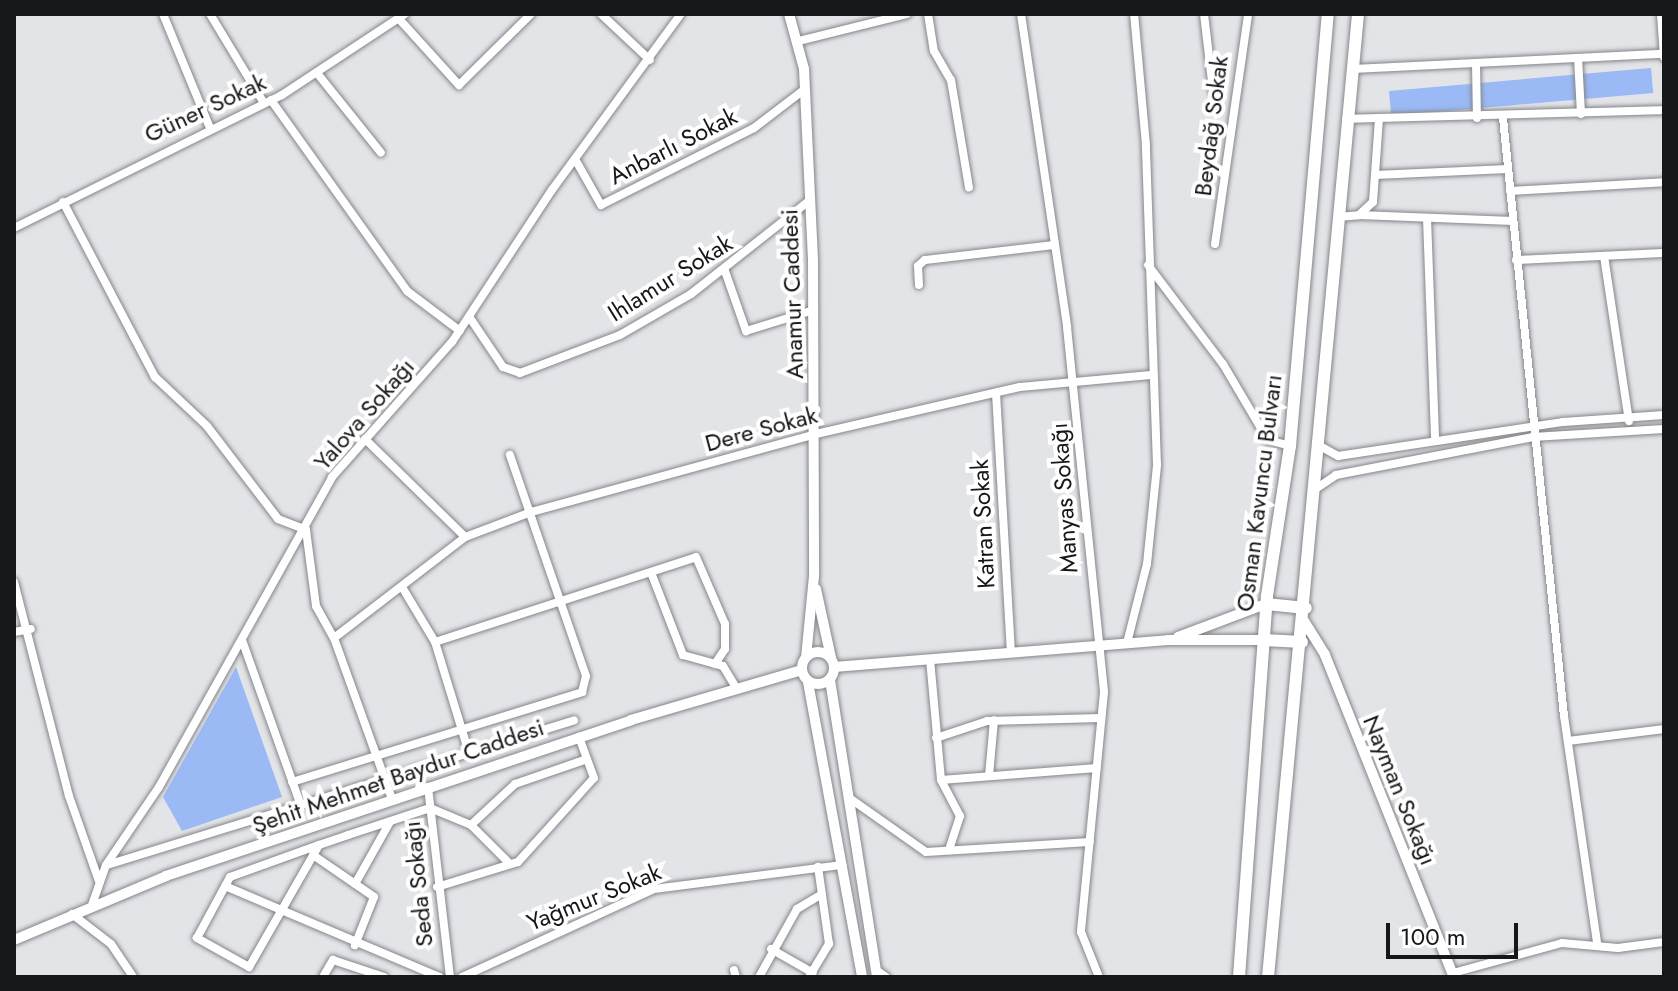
<!DOCTYPE html>
<html>
<head>
<meta charset="utf-8">
<style>
	body { margin:0 }
	#map { position:relative; width:1678px; height:991px; overflow:hidden; background:#e2e4e8; font-family:Jost,sans-serif }
	div>[style] { position:absolute }
	[style*='--x'] { left:calc(var(--x)*1px); top:calc(var(--y)*1px); width:calc(var(--w)*1px); rotate:calc(var(--a)*1deg) }
	.green>* { inset:0; background:#9ab9f5; transform-origin:0 0 }
	.roads { filter:drop-shadow(0 0 2px #84868a) drop-shadow(0 0 2px #84868a) }
	.minor>* { height:8px; margin:-4px; padding:0 4px; transform-origin:4px; border-radius:4px; background:#fff }
	.tertiary>* { height:10px; margin:-5px; padding:0 5px; transform-origin:5px; border-radius:5px; background:#fff }
	.tertiary>.ring { margin:-5px; padding:0; box-sizing:content-box; background:none; border:10px solid #fff; border-radius:50% }
	.trunk>* { height:12px; margin:-6px; padding:0 6px; transform-origin:6px; border-radius:6px; background:#fff }
	span { translate:-50% -50%; white-space:nowrap; text-align:center; line-height:1.15; -webkit-text-stroke:8px #fff; paint-order:stroke }
	.street-label { font-size:24px; color:#161718 }
	.frame { position:absolute; inset:0; border:16px solid #161718; pointer-events:none }
	.scale { position:absolute; left:1386px; top:923px; width:132px; height:36px; box-sizing:border-box; border:4px solid #161718; border-top:0; padding-left:10px; font-size:24px; line-height:28px; white-space:nowrap; color:#161718; -webkit-text-stroke:6px #fff; paint-order:stroke }
</style>
</head>
<body>
<div id="map">
	<div class="green">
		<div style="left:1651px;top:68px;width:25px;height:263px;rotate:85deg"></div>
		<div style="clip-path:polygon(236px 667px,282px 797px,182px 831px,163px 797px)"></div>
	</div>
	<div class="roads">
		<div class="minor">
			<div style="--x:163;--y:14;--w:123;--a:67.6"></div>
			<div style="--x:210;--y:14;--w:104;--a:58.8"></div>
			<div style="--x:601;--y:14;--w:67;--a:43.2"></div>
			<div style="--x:928;--y:14;--w:37;--a:81"></div>
			<div style="--x:934;--y:51;--w:34;--a:60"></div>
			<div style="--x:951;--y:80;--w:109;--a:80.5"></div>
			<div style="--x:1021;--y:14;--w:316;--a:81.6"></div>
			<div style="--x:1067;--y:327;--w:367;--a:84.2"></div>
			<div style="--x:1104;--y:692;--w:241;--a:95.5"></div>
			<div style="--x:1081;--y:932;--w:48;--a:68.2"></div>
			<div style="--x:1204;--y:14;--w:77;--a:83.2"></div>
			<div style="--x:1661;--y:14;--w:43;--a:86"></div>
			<div style="--x:400;--y:20;--w:88;--a:47.8"></div>
			<div style="--x:459;--y:85;--w:101;--a:-44.6"></div>
			<div style="--x:799;--y:41;--w:111;--a:-14"></div>
			<div style="--x:1578;--y:58;--w:56;--a:86.9"></div>
			<div style="--x:1476;--y:63;--w:55;--a:89"></div>
			<div style="--x:1352;--y:69;--w:312;--a:-2.8"></div>
			<div style="--x:317;--y:73;--w:102;--a:51.3"></div>
			<div style="--x:271;--y:100;--w:234;--a:54.5"></div>
			<div style="--x:407;--y:291;--w:66;--a:37"></div>
			<div style="--x:1503;--y:118;--w:601;--a:84.18"></div>
			<div style="--x:1564;--y:716;--w:228;--a:81.7"></div>
			<div style="--x:1346;--y:119;--w:318;--a:-1.6"></div>
			<div style="--x:575;--y:159;--w:53;--a:60.5"></div>
			<div style="--x:601;--y:205;--w:171;--a:-26.7"></div>
			<div style="--x:754;--y:128;--w:64;--a:-37.4"></div>
			<div style="--x:1375;--y:175;--w:133;--a:-2.6"></div>
			<div style="--x:1510;--y:191;--w:154;--a:-3.3"></div>
			<div style="--x:63;--y:202;--w:198;--a:62.3"></div>
			<div style="--x:155;--y:377;--w:71;--a:43.3"></div>
			<div style="--x:207;--y:426;--w:117;--a:52.6"></div>
			<div style="--x:278;--y:519;--w:30;--a:21"></div>
			<div style="--x:306;--y:530;--w:77;--a:82.5"></div>
			<div style="--x:316;--y:606;--w:37;--a:61"></div>
			<div style="--x:334;--y:638;--w:171;--a:70.2"></div>
			<div style="--x:1359;--y:215;--w:154;--a:2.2"></div>
			<div style="--x:1338;--y:217;--w:21;--a:-5"></div>
			<div style="--x:1359;--y:215;--w:19;--a:-43"></div>
			<div style="--x:1373;--y:202;--w:83;--a:-85.9"></div>
			<div style="--x:1427;--y:218;--w:223;--a:87.9"></div>
			<div style="--x:14;--y:228;--w:299;--a:-26.4"></div>
			<div style="--x:282;--y:95;--w:147;--a:-33.4"></div>
			<div style="--x:1215;--y:244;--w:232;--a:-81.8"></div>
			<div style="--x:1604;--y:256;--w:167;--a:81.4"></div>
			<div style="--x:1516;--y:260;--w:148;--a:-2.7"></div>
			<div style="--x:1148;--y:265;--w:124;--a:52.9"></div>
			<div style="--x:1223;--y:364;--w:88;--a:59.4"></div>
			<div style="--x:1268;--y:440;--w:23;--a:15"></div>
			<div style="--x:725;--y:271;--w:64;--a:70.7"></div>
			<div style="--x:746;--y:331;--w:71;--a:-17.2"></div>
			<div style="--x:919;--y:285;--w:19;--a:-93"></div>
			<div style="--x:918;--y:266;--w:9;--a:-41"></div>
			<div style="--x:925;--y:260;--w:130;--a:-6.6"></div>
			<div style="--x:470;--y:318;--w:59;--a:56"></div>
			<div style="--x:503;--y:367;--w:18;--a:19"></div>
			<div style="--x:520;--y:373;--w:107;--a:-20.8"></div>
			<div style="--x:620;--y:335;--w:82;--a:-30"></div>
			<div style="--x:691;--y:294;--w:152;--a:-38.3"></div>
			<div style="--x:996;--y:393;--w:259;--a:86.7"></div>
			<div style="--x:365;--y:439;--w:140;--a:44.4"></div>
			<div style="--x:1320;--y:446;--w:21;--a:29"></div>
			<div style="--x:1338;--y:456;--w:228;--a:-8.6"></div>
			<div style="--x:1563;--y:422;--w:101;--a:-4"></div>
			<div style="--x:1317;--y:488;--w:23;--a:-34"></div>
			<div style="--x:1336;--y:475;--w:201;--a:-10.9"></div>
			<div style="--x:1533;--y:437;--w:131;--a:-3.5"></div>
			<div style="--x:652;--y:575;--w:86;--a:68.8"></div>
			<div style="--x:683;--y:655;--w:41;--a:15.4"></div>
			<div style="--x:723;--y:666;--w:26;--a:59"></div>
			<div style="--x:14;--y:582;--w:221;--a:75.6"></div>
			<div style="--x:69;--y:796;--w:90;--a:70.6"></div>
			<div style="--x:402;--y:587;--w:64;--a:59"></div>
			<div style="--x:14;--y:632;--w:17;--a:-10"></div>
			<div style="--x:334;--y:638;--w:165;--a:-37.6"></div>
			<div style="--x:465;--y:537;--w:71;--a:-20.7"></div>
			<div style="--x:531;--y:512;--w:295;--a:-15.3"></div>
			<div style="--x:816;--y:434;--w:209;--a:-13"></div>
			<div style="--x:1020;--y:387;--w:134;--a:-5.2"></div>
			<div style="--x:242;--y:640;--w:176;--a:70.4"></div>
			<div style="--x:1127;--y:643;--w:81;--a:-75.8"></div>
			<div style="--x:1147;--y:564;--w:100;--a:-84.2"></div>
			<div style="--x:1157;--y:465;--w:320;--a:-92"></div>
			<div style="--x:1146;--y:145;--w:132;--a:-95.2"></div>
			<div style="--x:930;--y:659;--w:121;--a:84.8"></div>
			<div style="--x:941;--y:780;--w:41;--a:62.2"></div>
			<div style="--x:960;--y:816;--w:36;--a:108"></div>
			<div style="--x:936;--y:738;--w:54;--a:-18.4"></div>
			<div style="--x:987;--y:721;--w:114;--a:-1.5"></div>
			<div style="--x:1568;--y:741;--w:97;--a:-7.1"></div>
			<div style="--x:469;--y:753;--w:116;--a:-107"></div>
			<div style="--x:435;--y:642;--w:274;--a:-18"></div>
			<div style="--x:696;--y:557;--w:73;--a:66.6"></div>
			<div style="--x:725;--y:624;--w:25;--a:90"></div>
			<div style="--x:725;--y:649;--w:18;--a:124"></div>
			<div style="--x:989;--y:776;--w:56;--a:-84.9"></div>
			<div style="--x:941;--y:780;--w:156;--a:-4.4"></div>
			<div style="--x:292;--y:782;--w:304;--a:-17.2"></div>
			<div style="--x:582;--y:692;--w:16;--a:-76"></div>
			<div style="--x:586;--y:676;--w:234;--a:-109"></div>
			<div style="--x:428;--y:787;--w:191;--a:83.4"></div>
			<div style="--x:848;--y:797;--w:95;--a:35.2"></div>
			<div style="--x:926;--y:852;--w:164;--a:-3.5"></div>
			<div style="--x:471;--y:825;--w:60;--a:-43"></div>
			<div style="--x:515;--y:784;--w:76;--a:-19.1"></div>
			<div style="--x:319;--y:845;--w:141;--a:119.8"></div>
			<div style="--x:249;--y:967;--w:60;--a:-150.9"></div>
			<div style="--x:197;--y:938;--w:69;--a:-61.6"></div>
			<div style="--x:230;--y:877;--w:95;--a:-19.8"></div>
			<div style="--x:319;--y:845;--w:31;--a:-19"></div>
			<div style="--x:348;--y:835;--w:86;--a:-18.2"></div>
			<div style="--x:430;--y:808;--w:44;--a:22.5"></div>
			<div style="--x:471;--y:825;--w:55;--a:45"></div>
			<div style="--x:313;--y:855;--w:74;--a:34.5"></div>
			<div style="--x:374;--y:897;--w:52;--a:111.6"></div>
			<div style="--x:107;--y:865;--w:489;--a:-17.2"></div>
			<div style="--x:355;--y:884;--w:71;--a:-60.6"></div>
			<div style="--x:225;--y:886;--w:233;--a:23"></div>
			<div style="--x:437;--y:887;--w:85;--a:-17.2"></div>
			<div style="--x:518;--y:862;--w:113;--a:-47.9"></div>
			<div style="--x:594;--y:778;--w:44;--a:-110.1"></div>
			<div style="--x:92;--y:905;--w:42;--a:-70.7"></div>
			<div style="--x:106;--y:865;--w:94;--a:-55.8"></div>
			<div style="--x:159;--y:787;--w:355;--a:-60.8"></div>
			<div style="--x:332;--y:477;--w:181;--a:-48.4"></div>
			<div style="--x:452;--y:342;--w:182;--a:-56.7"></div>
			<div style="--x:552;--y:190;--w:218;--a:-53.8"></div>
			<div style="--x:72;--y:914;--w:49;--a:37.6"></div>
			<div style="--x:111;--y:944;--w:40;--a:56"></div>
			<div style="--x:771;--y:949;--w:48;--a:29.7"></div>
			<div style="--x:734;--y:970;--w:7;--a:74"></div>
			<div style="--x:876;--y:970;--w:12;--a:35"></div>
			<div style="--x:1453;--y:973;--w:113;--a:-15.4"></div>
			<div style="--x:1562;--y:943;--w:56;--a:5.1"></div>
			<div style="--x:1618;--y:948;--w:46;--a:-7.4"></div>
			<div style="--x:323;--y:977;--w:20;--a:-60"></div>
			<div style="--x:333;--y:960;--w:54;--a:18.4"></div>
			<div style="--x:462;--y:977;--w:211;--a:-24.6"></div>
			<div style="--x:654;--y:889;--w:190;--a:-7.3"></div>
			<div style="--x:759;--y:977;--w:78;--a:-60.8"></div>
			<div style="--x:797;--y:909;--w:29;--a:-31"></div>
			<div style="--x:809;--y:977;--w:39;--a:-59"></div>
			<div style="--x:829;--y:944;--w:78;--a:-98.1"></div>
		</div>
		<div class="tertiary">
			<div style="--x:789;--y:14;--w:57;--a:74.7"></div>
			<div style="--x:804;--y:69;--w:191;--a:87.3"></div>
			<div style="--x:813;--y:260;--w:316;--a:89.8"></div>
			<div style="--x:814;--y:576;--w:81;--a:95.6"></div>
			<div style="--x:816;--y:589;--w:71;--a:77.7"></div>
			<div style="--x:1304;--y:621;--w:40;--a:58"></div>
			<div style="--x:1325;--y:655;--w:347;--a:68.2"></div>
			<div style="--x:1178;--y:637;--w:94;--a:-20.6"></div>
			<div class="ring" style="left:802px;top:652px;width:22px;height:22px"></div>
			<div style="--x:834;--y:667;--w:335;--a:-4.6"></div>
			<div style="--x:1168;--y:640;--w:96;--a:0"></div>
			<div style="--x:830;--y:680;--w:301;--a:81"></div>
			<div style="--x:808;--y:682;--w:300;--a:79.6"></div>
			<div style="--x:14;--y:940;--w:165;--a:-22.8"></div>
			<div style="--x:166;--y:876;--w:490;--a:-18.5"></div>
			<div style="--x:631;--y:720;--w:178;--a:-16.3"></div>
		</div>
		<div class="trunk">
			<div style="--x:1266;--y:604;--w:40;--a:5.7"></div>
			<div style="--x:1264;--y:640;--w:38;--a:3"></div>
			<div style="--x:1239;--y:977;--w:382;--a:-85.8"></div>
			<div style="--x:1267;--y:596;--w:152;--a:-81.3"></div>
			<div style="--x:1290;--y:446;--w:434;--a:-85"></div>
			<div style="--x:1268;--y:977;--w:967;--a:-84.66"></div>
		</div>
	</div>
	<div class="street-label">
		<span style="left:205px;top:108px;rotate:-25deg">Güner Sokak</span>
		<span style="left:1211px;top:126px;rotate:-83deg">Beydağ Sokak</span>
		<span style="left:673px;top:146px;rotate:-27deg">Anbarlı Sokak</span>
		<span style="left:670px;top:278px;rotate:-32deg">Ihlamur Sokak</span>
		<span style="left:792px;top:294px;rotate:-92deg">Anamur Caddesi</span>
		<span style="left:364px;top:414px;rotate:-49deg">Yalova Sokağı</span>
		<span style="left:761px;top:429px;rotate:-15deg">Dere Sokak</span>
		<span style="left:1259px;top:493px;rotate:-83deg">Osman Kavuncu Bulvarı</span>
		<span style="left:1064px;top:498px;rotate:-94deg">Manyas Sokağı</span>
		<span style="left:983px;top:524px;rotate:-93deg">Katran Sokak</span>
		<span style="left:398px;top:776px;rotate:-19deg">Şehit Mehmet Baydur Caddesi</span>
		<span style="left:1400px;top:790px;rotate:68deg">Nayman Sokağı</span>
		<span style="left:418px;top:884px;rotate:-96deg">Seda Sokağı</span>
		<span style="left:594px;top:897px;rotate:-22deg">Yağmur Sokak</span>
	</div>
	<div class="frame"></div>
	<div class="scale">100 m</div>
</div>
</body>
</html>
